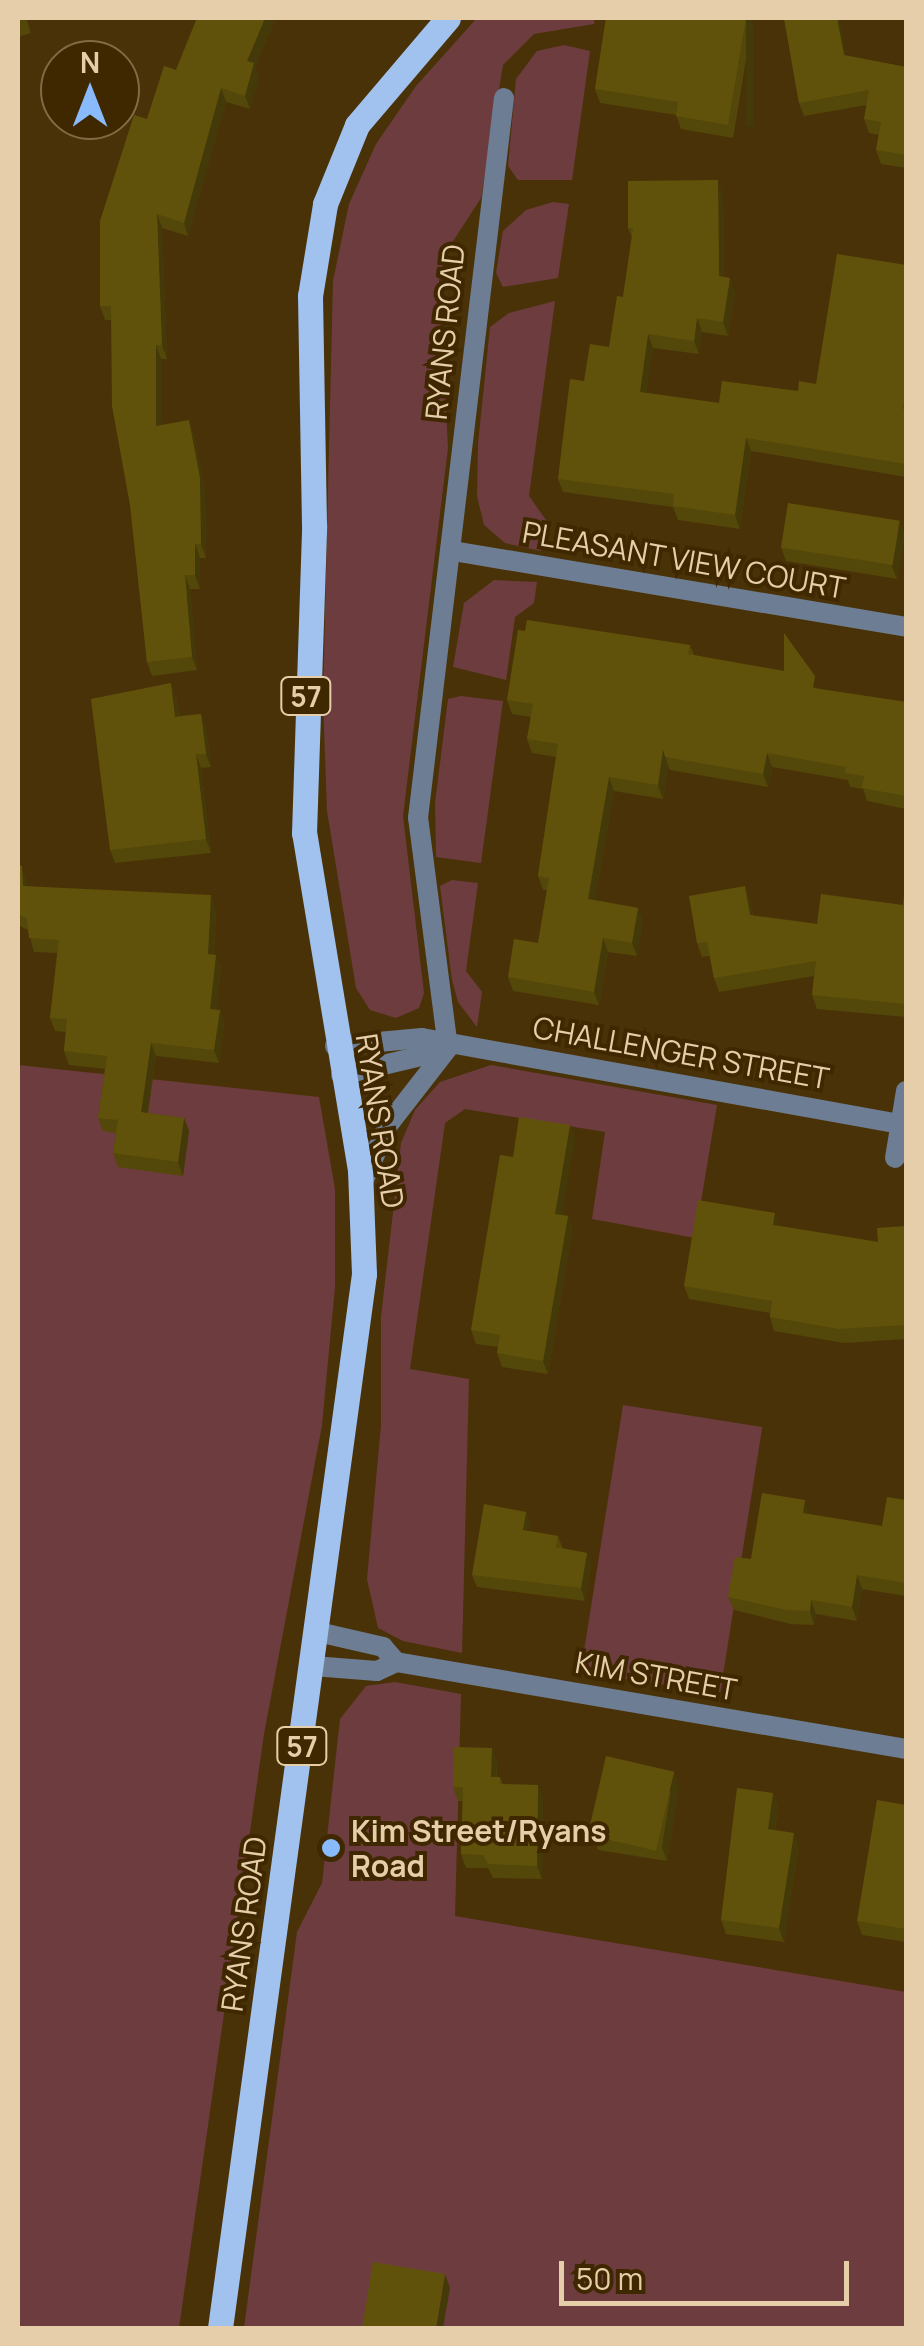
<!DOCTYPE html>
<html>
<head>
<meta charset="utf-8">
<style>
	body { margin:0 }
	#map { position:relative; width:924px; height:2346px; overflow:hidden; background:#4a3208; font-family:Manrope,sans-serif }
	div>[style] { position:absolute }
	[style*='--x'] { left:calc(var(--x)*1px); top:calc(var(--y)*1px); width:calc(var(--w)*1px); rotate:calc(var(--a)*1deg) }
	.green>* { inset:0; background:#6d3c3f; transform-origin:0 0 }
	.minor>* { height:20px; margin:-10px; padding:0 10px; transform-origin:10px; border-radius:10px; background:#6d7d93 }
	.primary>* { height:25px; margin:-12.5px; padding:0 12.5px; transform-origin:12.5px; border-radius:12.5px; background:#a1c2ee }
	.wall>* { inset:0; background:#534709 }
	.shaded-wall>* { inset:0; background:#443908; transform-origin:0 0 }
	.building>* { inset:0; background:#61520b; transform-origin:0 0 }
	.dots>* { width:28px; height:28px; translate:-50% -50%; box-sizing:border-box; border:5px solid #3f2800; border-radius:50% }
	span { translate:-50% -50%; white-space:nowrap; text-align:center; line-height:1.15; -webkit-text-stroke:8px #3f2800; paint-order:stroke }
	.shield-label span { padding:2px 8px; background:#3f2800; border:2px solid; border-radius:8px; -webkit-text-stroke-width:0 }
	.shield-label { font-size:28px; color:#e6ceab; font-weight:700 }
	.street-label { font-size:30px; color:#e6ceab }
	.poi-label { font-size:30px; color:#e6ceab; font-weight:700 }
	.left { translate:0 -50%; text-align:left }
	.frame { position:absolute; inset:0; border:20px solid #e6ceab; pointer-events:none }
	.north { position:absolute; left:40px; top:40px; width:100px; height:100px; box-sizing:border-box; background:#3f2800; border:2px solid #826a44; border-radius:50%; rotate:0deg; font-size:28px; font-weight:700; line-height:40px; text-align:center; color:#e6ceab }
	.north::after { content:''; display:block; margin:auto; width:35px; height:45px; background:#89bafc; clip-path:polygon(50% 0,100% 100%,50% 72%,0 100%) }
	.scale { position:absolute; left:559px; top:2261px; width:290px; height:45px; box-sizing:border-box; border:5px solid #e6ceab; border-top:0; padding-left:12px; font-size:30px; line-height:35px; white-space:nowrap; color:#e6ceab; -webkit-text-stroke:8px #3f2800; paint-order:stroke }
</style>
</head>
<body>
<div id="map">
	<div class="green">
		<div style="clip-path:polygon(477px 18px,595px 18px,594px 24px,534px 34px,503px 65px,481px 198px,448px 249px,439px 280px,448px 448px,403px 816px,424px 993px,419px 1008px,396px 1018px,370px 1010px,356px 988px,327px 811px,323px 700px,333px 281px,349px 204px,376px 144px,416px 86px)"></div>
		<div style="clip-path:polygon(564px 45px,590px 51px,572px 180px,518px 180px,508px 166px,516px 79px,537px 51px)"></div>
		<div style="clip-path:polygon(553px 202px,569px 204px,558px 278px,503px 287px,496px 273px,503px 231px,526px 210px)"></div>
		<div style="clip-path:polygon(555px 301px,529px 496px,546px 520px,541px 551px,505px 543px,484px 525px,477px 496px,478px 444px,490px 327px,509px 313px)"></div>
		<div style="clip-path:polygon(494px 580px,537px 582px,534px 603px,515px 617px,506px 680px,453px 667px,464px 603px)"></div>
		<div style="clip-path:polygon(461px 696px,503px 701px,481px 863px,436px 857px,435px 803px,448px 699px)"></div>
		<div style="clip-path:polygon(452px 880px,478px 883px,466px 971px,482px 992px,477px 1027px,458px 1002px,452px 980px,440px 886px)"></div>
		<div style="clip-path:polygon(18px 1065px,319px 1097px,335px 1189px,335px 1287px,322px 1425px,264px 1734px,179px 2328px,18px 2328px)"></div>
		<div style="clip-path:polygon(491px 1065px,717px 1105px,695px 1238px,592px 1219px,605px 1132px,465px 1109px,445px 1123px,410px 1369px,469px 1379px,462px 1653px,403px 1641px,378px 1628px,367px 1579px,381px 1425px,381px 1317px,401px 1143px,415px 1110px,440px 1082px)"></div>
		<div style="left:623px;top:1405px;width:141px;height:270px;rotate:9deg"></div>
		<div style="clip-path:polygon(395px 1682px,461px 1694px,455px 1916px,906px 1992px,906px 2328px,244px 2328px,297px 1932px,322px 1883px,340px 1719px,366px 1686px)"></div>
	</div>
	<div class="minor">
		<div style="--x:453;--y:551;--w:459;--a:9.5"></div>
		<div style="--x:335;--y:1046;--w:87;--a:-5.3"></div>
		<div style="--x:422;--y:1038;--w:487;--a:10.2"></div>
		<div style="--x:448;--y:1048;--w:232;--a:-97.4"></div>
		<div style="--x:418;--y:818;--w:725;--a:-83.19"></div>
		<div style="--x:341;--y:1075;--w:104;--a:-13.4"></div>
		<div style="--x:895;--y:1158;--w:68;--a:-80.7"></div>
		<div style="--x:362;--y:1184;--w:64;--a:-66.2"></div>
		<div style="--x:388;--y:1125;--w:98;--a:-52.1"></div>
		<div style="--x:318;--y:1632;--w:67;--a:13"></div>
		<div style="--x:383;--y:1647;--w:20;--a:49"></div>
		<div style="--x:313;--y:1666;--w:64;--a:4.5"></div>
		<div style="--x:377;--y:1671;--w:21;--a:-25"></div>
		<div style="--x:396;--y:1662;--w:517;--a:9.68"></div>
	</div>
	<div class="primary">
		<div style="--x:220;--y:2328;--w:1064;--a:-82.22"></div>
		<div style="--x:364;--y:1274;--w:104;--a:-92.2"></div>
		<div style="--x:360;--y:1170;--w:342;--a:-99.4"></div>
		<div style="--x:304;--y:833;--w:308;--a:-88.1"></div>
		<div style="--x:314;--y:525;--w:229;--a:-91"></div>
		<div style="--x:310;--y:296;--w:93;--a:-80.7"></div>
		<div style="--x:325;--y:204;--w:85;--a:-67.9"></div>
		<div style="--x:357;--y:125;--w:140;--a:-49.6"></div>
	</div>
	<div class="wall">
		<div style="clip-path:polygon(18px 18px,26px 18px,31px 33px,18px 37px)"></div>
		<div style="clip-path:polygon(197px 18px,276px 18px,255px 67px,259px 77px,250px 109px,226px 102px,188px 236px,162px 228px,167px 359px,161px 359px,161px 425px,194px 434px,205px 492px,206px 558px,200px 558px,200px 589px,190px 589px,197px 670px,152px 676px,147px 662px,111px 320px,105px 320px,100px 306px,147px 119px,176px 70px)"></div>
		<div style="clip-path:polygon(606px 18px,753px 18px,733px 138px,681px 129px,676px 115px,600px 103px,595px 89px)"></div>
		<div style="clip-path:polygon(784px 18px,839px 18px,846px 56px,906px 67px,906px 168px,881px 164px,876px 150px,879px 135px,869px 133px,864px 119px,867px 105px,804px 116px,799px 103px)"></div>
		<div style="clip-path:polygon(723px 194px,724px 277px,735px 292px,728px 336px,702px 332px,699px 354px,653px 348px,646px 393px,719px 403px,798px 391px,816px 384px,906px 265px,906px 477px,751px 451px,740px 529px,678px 520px,673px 507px,563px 492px,558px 479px,584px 381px,609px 347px,623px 297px,632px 238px,628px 228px)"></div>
		<div style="clip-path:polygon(905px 533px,897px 579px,786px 561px,781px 547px)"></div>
		<div style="clip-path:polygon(690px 645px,694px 655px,820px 689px,906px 702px,906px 809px,867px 801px,863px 789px,850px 787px,848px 780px,772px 767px,768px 787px,670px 770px,668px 766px,663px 799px,614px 791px,595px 900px,638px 908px,643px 921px,637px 956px,608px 952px,599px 1005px,513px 991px,508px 977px,538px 943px,547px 890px,543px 890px,538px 876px,556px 757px,532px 753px,527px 739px,531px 717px,512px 714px,507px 700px)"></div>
		<div style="clip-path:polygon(176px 697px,179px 716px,201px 714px,206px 728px,211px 767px,201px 768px,211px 853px,115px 863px,110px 850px)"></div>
		<div style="clip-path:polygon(18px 864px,27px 880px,27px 886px,216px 909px,214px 954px,221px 968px,216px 1010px,220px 1010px,224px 1023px,219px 1063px,156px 1056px,148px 1113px,184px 1118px,189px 1131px,183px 1176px,118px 1167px,113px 1153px,116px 1133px,103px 1131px,98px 1118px,105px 1069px,69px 1065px,64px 1051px,66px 1032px,55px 1031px,50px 1018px,57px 953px,34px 952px,28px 930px,18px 925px)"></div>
		<div style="clip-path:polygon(906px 895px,906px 1017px,817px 1009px,812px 995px,814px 976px,719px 992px,714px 978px,710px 956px,702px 957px,697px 943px,750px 900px,753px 916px,817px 924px,903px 905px)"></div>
		<div style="clip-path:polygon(570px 1125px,575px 1139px,562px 1215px,568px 1216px,572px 1230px,548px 1374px,502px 1367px,497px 1353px,498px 1347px,476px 1344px,471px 1330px,513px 1157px)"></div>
		<div style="clip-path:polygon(780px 1226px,878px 1242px,906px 1226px,906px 1339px,844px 1343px,774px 1331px,770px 1317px,770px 1313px,689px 1299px,684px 1286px)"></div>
		<div style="clip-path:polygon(906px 1500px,906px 1596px,862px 1589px,857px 1621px,816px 1614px,814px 1625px,791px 1624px,734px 1610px,728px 1597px,751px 1559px,810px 1515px,882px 1526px)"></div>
		<div style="clip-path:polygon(526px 1512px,530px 1525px,529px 1531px,558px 1536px,563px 1549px,587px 1553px,591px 1566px,585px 1601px,477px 1587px,472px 1575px)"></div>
		<div style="clip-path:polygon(497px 1761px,497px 1777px,500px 1777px,503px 1784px,538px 1785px,543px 1799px,542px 1879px,493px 1878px,488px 1868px,466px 1868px,461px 1854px,463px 1801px,458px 1801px,453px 1787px)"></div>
		<div style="clip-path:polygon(679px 1786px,667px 1861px,598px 1850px,593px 1836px)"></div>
		<div style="clip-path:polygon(773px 1793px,778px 1807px,775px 1830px,799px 1846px,784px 1942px,726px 1934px,721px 1920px)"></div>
		<div style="clip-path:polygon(906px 1805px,906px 1942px,862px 1935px,857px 1921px)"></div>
	</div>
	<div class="shaded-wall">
		<div style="clip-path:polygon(265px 18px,276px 18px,255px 67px,259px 77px,250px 109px,245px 96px,247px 61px)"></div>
		<div style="left:746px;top:18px;width:7px;height:109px"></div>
		<div style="clip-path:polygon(837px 18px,839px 18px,849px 69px,844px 55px)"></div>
		<div style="clip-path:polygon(221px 88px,226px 102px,188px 236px,184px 223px)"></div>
		<div style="clip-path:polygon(718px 180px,723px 194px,724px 290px,719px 276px)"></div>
		<div style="clip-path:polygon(157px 214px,162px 228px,167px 359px,162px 345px)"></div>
		<div style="clip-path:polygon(730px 278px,735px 292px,728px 336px,723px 322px)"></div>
		<div style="clip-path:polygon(697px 318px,702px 332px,699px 354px,694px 341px)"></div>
		<div style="clip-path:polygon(648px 334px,653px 348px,645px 406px,640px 392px)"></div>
		<div style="clip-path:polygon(156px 345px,161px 359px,161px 440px,156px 426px)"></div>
		<div style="clip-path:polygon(189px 420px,194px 434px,205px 492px,206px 558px,201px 544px)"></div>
		<div style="clip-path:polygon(746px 438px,751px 451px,740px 529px,735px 515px)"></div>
		<div style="clip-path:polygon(900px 520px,905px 533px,897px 579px,892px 566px)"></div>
		<div style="clip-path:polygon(195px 544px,200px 558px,200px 589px,195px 575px)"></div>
		<div style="clip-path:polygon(185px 575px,190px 589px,197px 670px,192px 657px)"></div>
		<div style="clip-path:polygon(171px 683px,176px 697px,180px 730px,175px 717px)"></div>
		<div style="clip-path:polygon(201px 714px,206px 728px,211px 767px,206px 754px)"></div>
		<div style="clip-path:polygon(663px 749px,668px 766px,663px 799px,658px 785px)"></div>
		<div style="clip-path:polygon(767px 753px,772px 767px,768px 787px,763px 774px)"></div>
		<div style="clip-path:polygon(196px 754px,201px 768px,211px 853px,206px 839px)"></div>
		<div style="clip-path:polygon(609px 777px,614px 791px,593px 913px,588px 899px)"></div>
		<div style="clip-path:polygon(22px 866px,27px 880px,28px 900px,23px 886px)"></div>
		<div style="clip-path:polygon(745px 886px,750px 900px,755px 929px,750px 915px)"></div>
		<div style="clip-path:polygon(211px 895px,216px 909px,213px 967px,208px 954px)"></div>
		<div style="clip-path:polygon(638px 908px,643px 921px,637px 956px,632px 943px)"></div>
		<div style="clip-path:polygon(603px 938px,608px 952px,599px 1005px,594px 992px)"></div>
		<div style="clip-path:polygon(216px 955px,221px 968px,215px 1022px,210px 1009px)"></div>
		<div style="clip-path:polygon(220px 1010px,224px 1023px,219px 1063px,214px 1050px)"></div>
		<div style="clip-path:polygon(151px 1043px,156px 1056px,146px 1125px,141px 1112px)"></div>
		<div style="clip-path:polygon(184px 1118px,189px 1131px,183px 1176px,178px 1162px)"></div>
		<div style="clip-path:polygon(570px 1125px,575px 1139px,560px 1228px,555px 1214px)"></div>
		<div style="clip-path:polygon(775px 1213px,780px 1227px,773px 1225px)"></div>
		<div style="clip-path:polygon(568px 1216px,572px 1230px,548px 1374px,543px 1361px)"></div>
		<div style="clip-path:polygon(805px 1500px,810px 1514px,803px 1513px)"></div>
		<div style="clip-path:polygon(526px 1512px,530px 1525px,527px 1543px,523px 1530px)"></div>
		<div style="clip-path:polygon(587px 1553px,591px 1566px,585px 1601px,581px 1588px)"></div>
		<div style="clip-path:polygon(857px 1575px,862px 1589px,857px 1621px,852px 1607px)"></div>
		<div style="clip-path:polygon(811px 1600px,816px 1614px,814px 1625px,810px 1611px)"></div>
		<div style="clip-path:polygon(492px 1748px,497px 1761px,496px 1791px,491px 1777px)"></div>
		<div style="clip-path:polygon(674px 1772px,679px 1786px,667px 1861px,662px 1847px)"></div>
		<div style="clip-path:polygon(538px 1785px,543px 1799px,542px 1879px,537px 1866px)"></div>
		<div style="clip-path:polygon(773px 1793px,778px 1807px,773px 1843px,768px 1829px)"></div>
		<div style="clip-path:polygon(794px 1833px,799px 1846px,784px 1942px,779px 1928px)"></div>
		<div style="clip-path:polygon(445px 2274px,450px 2288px,443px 2328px,436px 2328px)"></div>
	</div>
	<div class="building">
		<div style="clip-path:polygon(197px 18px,265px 18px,247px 61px,254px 63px,245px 96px,221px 88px,184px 223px,157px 214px,162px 345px,156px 345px,156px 426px,189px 420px,200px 478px,201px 544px,195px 544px,195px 575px,185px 575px,192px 657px,147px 662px,130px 505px,112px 406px,111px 306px,100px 306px,100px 221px,134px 115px,147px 119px,164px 66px,176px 70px)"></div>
		<div style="clip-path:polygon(606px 18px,746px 18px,728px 125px,676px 116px,678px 102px,595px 89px)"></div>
		<div style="clip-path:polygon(784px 18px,837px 18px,844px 55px,906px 67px,906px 155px,876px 150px,881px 122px,864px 119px,869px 90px,799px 103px)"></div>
		<div style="clip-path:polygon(718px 180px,719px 276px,730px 278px,723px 322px,697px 318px,694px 341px,648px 334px,640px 392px,719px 403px,722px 381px,798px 391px,799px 381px,816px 384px,837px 254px,906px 265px,906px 390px,903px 409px,906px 410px,906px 464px,746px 438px,735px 515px,673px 506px,674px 494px,558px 479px,570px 379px,584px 381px,590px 344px,609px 347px,617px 296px,623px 297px,633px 228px,628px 228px,628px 181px)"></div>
		<div style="left:788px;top:503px;width:113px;height:45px;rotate:9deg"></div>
		<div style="clip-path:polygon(527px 620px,690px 645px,688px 654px,784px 671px,784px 633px,815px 676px,813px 688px,906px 702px,906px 796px,862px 788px,864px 776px,845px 773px,846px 767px,767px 753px,763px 774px,665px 757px,663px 749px,658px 785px,609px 777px,588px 899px,638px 908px,632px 943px,603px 938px,594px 992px,508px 977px,514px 939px,538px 943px,549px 878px,538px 876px,558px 744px,527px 739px,533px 704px,507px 700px,518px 630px,525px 631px)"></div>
		<div style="clip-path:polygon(171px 683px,175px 717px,201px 714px,206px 754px,196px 754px,206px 839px,110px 850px,91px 699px)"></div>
		<div style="clip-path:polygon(18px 864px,22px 866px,23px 886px,211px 895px,208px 954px,216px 955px,210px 1009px,220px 1010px,214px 1050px,151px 1043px,141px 1112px,184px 1118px,178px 1162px,113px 1153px,118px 1120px,98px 1118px,107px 1056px,64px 1051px,67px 1019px,50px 1018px,59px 940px,29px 938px,27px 919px,18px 914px)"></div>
		<div style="clip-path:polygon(745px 886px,750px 915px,817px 924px,821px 894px,903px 905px,904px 895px,906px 895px,906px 1004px,812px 995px,816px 961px,714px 978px,707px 942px,697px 943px,689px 896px)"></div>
		<div style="clip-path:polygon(519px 1117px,570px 1125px,555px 1214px,568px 1216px,543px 1361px,497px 1353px,500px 1335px,471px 1330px,500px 1155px,513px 1157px)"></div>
		<div style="clip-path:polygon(698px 1200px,775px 1213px,773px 1225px,878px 1242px,877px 1228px,906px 1226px,906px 1325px,839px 1329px,770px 1317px,772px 1301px,684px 1286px)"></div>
		<div style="clip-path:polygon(762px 1493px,805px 1500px,803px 1513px,882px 1526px,887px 1497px,906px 1500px,906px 1583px,857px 1575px,852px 1607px,811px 1600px,810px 1611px,786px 1610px,728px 1597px,735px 1557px,751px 1559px)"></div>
		<div style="clip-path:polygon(484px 1504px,526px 1512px,523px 1530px,558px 1536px,556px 1547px,587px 1553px,581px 1588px,472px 1575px)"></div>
		<div style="clip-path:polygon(454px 1747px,492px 1748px,491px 1777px,500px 1777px,500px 1784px,538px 1785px,537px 1866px,488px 1864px,483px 1855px,461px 1854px,463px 1787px,453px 1787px)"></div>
		<div style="left:606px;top:1756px;width:70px;height:81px;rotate:13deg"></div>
		<div style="clip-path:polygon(737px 1788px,773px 1793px,768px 1829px,794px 1833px,779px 1928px,721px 1920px)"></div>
		<div style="clip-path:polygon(877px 1800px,906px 1805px,906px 1929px,857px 1921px)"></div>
		<div style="clip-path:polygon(373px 2262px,445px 2274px,436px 2328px,362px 2328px)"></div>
	</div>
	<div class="dots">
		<div style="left:331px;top:1848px;background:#89bafc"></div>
	</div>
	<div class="shield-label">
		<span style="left:306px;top:696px">57</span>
		<span style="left:302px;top:1746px">57</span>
	</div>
	<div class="street-label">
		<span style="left:445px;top:332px;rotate:-84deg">RYANS ROAD</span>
		<span style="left:684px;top:560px;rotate:10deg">PLEASANT VIEW COURT</span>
		<span style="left:681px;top:1053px;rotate:10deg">CHALLENGER STREET</span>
		<span style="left:380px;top:1121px;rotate:81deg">RYANS ROAD</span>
		<span style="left:656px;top:1676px;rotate:10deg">KIM STREET</span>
		<span style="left:244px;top:1924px;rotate:-82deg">RYANS ROAD</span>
	</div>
	<div class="poi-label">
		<span class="left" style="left:351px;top:1848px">Kim Street/Ryans<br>Road</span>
	</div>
	<div class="frame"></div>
	<div class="north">N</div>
	<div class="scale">50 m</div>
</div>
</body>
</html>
